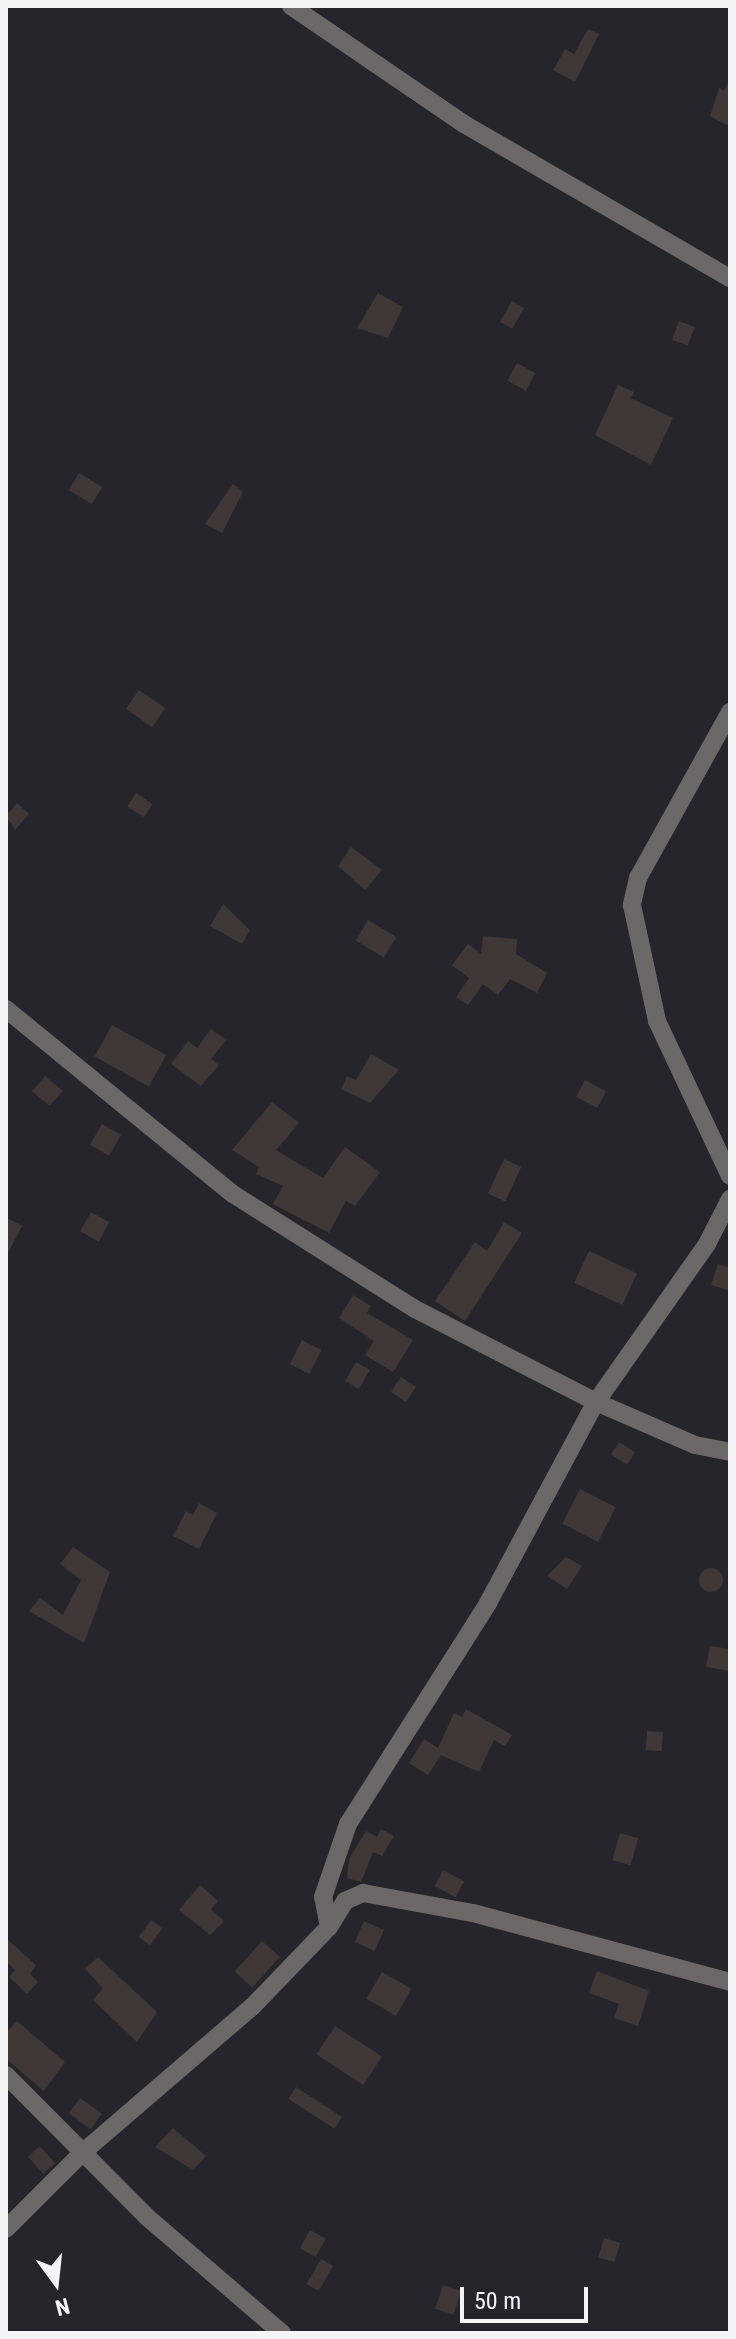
<!DOCTYPE html>
<html>
<head>
<meta charset="utf-8">
<style>
	body { margin:0 }
	#map { position:relative; width:736px; height:2339px; overflow:hidden; background:#25252b; font-family:"Roboto Condensed",sans-serif }
	div>[style] { position:absolute }
	[style*='--x'] { left:calc(var(--x)*1px); top:calc(var(--y)*1px); width:calc(var(--w)*1px); rotate:calc(var(--a)*1deg) }
	.building>* { inset:0; background:#3f3837; transform-origin:0 0 }
	.round { border-radius:50% }
	.minor>* { height:18px; margin:-9px; padding:0 9px; transform-origin:9px; border-radius:9px; background:#6c6868 }
	span { translate:-50% -50%; white-space:nowrap; text-align:center; line-height:1.15; -webkit-text-stroke:6px #25252b; paint-order:stroke }
	.frame { position:absolute; inset:0; border:8px solid #f4f4f7; pointer-events:none }
	.north { position:absolute; left:16px; top:2243px; width:80px; height:80px; -webkit-text-stroke:6px #25252b; paint-order:stroke; rotate:165deg; font-size:22px; font-weight:700; line-height:32px; text-align:center; color:#f4f4f7 }
	.north::after { content:''; display:block; margin:auto; width:28px; height:36px; background:#f4f4f7; clip-path:polygon(50% 0,100% 100%,50% 72%,0 100%) }
	.scale { position:absolute; left:460px; top:2287px; width:128px; height:36px; box-sizing:border-box; border:4px solid #f4f4f7; border-top:0; padding-left:10px; font-size:24px; line-height:28px; white-space:nowrap; color:#f4f4f7; -webkit-text-stroke:6px #25252b; paint-order:stroke }
</style>
</head>
<body>
<div id="map">
	<div class="building">
		<div style="clip-path:polygon(588px 29px,599px 34px,575px 82px,553px 70px,565px 49px,574px 54px)"></div>
		<div style="clip-path:polygon(730px 79px,730px 127px,710px 116px,719px 88px,724px 91px)"></div>
		<div style="clip-path:polygon(378px 293px,403px 307px,388px 338px,357px 328px)"></div>
		<div style="left:512px;top:301px;width:14px;height:24px;rotate:30deg"></div>
		<div style="left:679px;top:321px;width:17px;height:20px;rotate:21deg"></div>
		<div style="left:517px;top:363px;width:21px;height:20px;rotate:29deg"></div>
		<div style="clip-path:polygon(618px 385px,634px 392px,631px 398px,673px 418px,651px 465px,595px 435px)"></div>
		<div style="left:79px;top:473px;width:27px;height:20px;rotate:31deg"></div>
		<div style="clip-path:polygon(233px 484px,243px 492px,222px 533px,205px 524px)"></div>
		<div style="left:139px;top:690px;width:32px;height:23px;rotate:35deg"></div>
		<div style="left:136px;top:793px;width:20px;height:16px;rotate:33deg"></div>
		<div style="clip-path:polygon(17px 803px,29px 814px,15px 830px,6px 816px)"></div>
		<div style="clip-path:polygon(351px 847px,382px 870px,365px 890px,338px 866px)"></div>
		<div style="clip-path:polygon(223px 904px,250px 930px,242px 944px,210px 926px)"></div>
		<div style="left:368px;top:920px;width:33px;height:24px;rotate:31deg"></div>
		<div style="clip-path:polygon(483px 936px,517px 939px,516px 954px,547px 973px,537px 993px,510px 979px,498px 995px,483px 984px,468px 1005px,456px 997px,469px 978px,452px 965px,468px 944px,481px 954px)"></div>
		<div style="left:112px;top:1025px;width:62px;height:36px;rotate:29deg"></div>
		<div style="clip-path:polygon(211px 1029px,226px 1040px,211px 1059px,219px 1065px,201px 1086px,171px 1064px,188px 1041px,197px 1048px)"></div>
		<div style="clip-path:polygon(371px 1054px,399px 1070px,370px 1103px,341px 1089px,347px 1076px,356px 1080px)"></div>
		<div style="left:45px;top:1076px;width:23px;height:20px;rotate:40deg"></div>
		<div style="left:585px;top:1080px;width:24px;height:19px;rotate:28deg"></div>
		<div style="clip-path:polygon(272px 1102px,299px 1123px,276px 1150px,323px 1178px,345px 1147px,380px 1172px,355px 1206px,346px 1201px,329px 1233px,273px 1204px,283px 1186px,256px 1174px,259px 1167px,232px 1150px)"></div>
		<div style="left:102px;top:1124px;width:22px;height:24px;rotate:30deg"></div>
		<div style="left:504px;top:1159px;width:19px;height:38px;rotate:25deg"></div>
		<div style="left:91px;top:1212px;width:21px;height:22px;rotate:29deg"></div>
		<div style="clip-path:polygon(6px 1217px,22px 1226px,6px 1257px)"></div>
		<div style="clip-path:polygon(504px 1222px,522px 1233px,465px 1321px,435px 1301px,475px 1242px,487px 1251px)"></div>
		<div style="left:589px;top:1251px;width:53px;height:35px;rotate:25deg"></div>
		<div style="clip-path:polygon(718px 1264px,730px 1268px,730px 1291px,711px 1285px)"></div>
		<div style="clip-path:polygon(353px 1295px,371px 1306px,367px 1313px,413px 1340px,393px 1372px,365px 1355px,374px 1341px,339px 1318px)"></div>
		<div style="left:302px;top:1340px;width:22px;height:27px;rotate:27deg"></div>
		<div style="left:356px;top:1362px;width:16px;height:22px;rotate:30deg"></div>
		<div style="left:401px;top:1377px;width:18px;height:18px;rotate:34deg"></div>
		<div style="left:619px;top:1442px;width:19px;height:15px;rotate:32deg"></div>
		<div style="left:580px;top:1489px;width:40px;height:39px;rotate:27deg"></div>
		<div style="clip-path:polygon(199px 1503px,217px 1513px,199px 1549px,173px 1536px,186px 1511px,193px 1515px)"></div>
		<div style="clip-path:polygon(73px 1547px,110px 1572px,84px 1643px,29px 1611px,40px 1598px,63px 1615px,81px 1580px,60px 1564px)"></div>
		<div style="clip-path:polygon(566px 1557px,582px 1566px,567px 1589px,547px 1576px)"></div>
		<div class="round" style="left:699px;top:1568px;width:24px;height:24px"></div>
		<div style="clip-path:polygon(710px 1646px,730px 1649px,730px 1671px,706px 1667px)"></div>
		<div style="clip-path:polygon(466px 1709px,512px 1735px,505px 1746px,494px 1740px,479px 1772px,441px 1755px,428px 1775px,409px 1763px,424px 1739px,438px 1748px,454px 1713px,462px 1717px)"></div>
		<div style="left:647px;top:1731px;width:16px;height:19px;rotate:4deg"></div>
		<div style="clip-path:polygon(381px 1829px,394px 1836px,382px 1856px,373px 1852px,361px 1882px,347px 1878px,349px 1859px,366px 1831px,377px 1837px)"></div>
		<div style="left:620px;top:1833px;width:19px;height:28px;rotate:16deg"></div>
		<div style="left:443px;top:1870px;width:24px;height:18px;rotate:28deg"></div>
		<div style="clip-path:polygon(200px 1885px,218px 1901px,211px 1909px,224px 1921px,210px 1935px,179px 1910px)"></div>
		<div style="left:151px;top:1920px;width:14px;height:21px;rotate:36deg"></div>
		<div style="left:364px;top:1921px;width:22px;height:23px;rotate:24deg"></div>
		<div style="clip-path:polygon(6px 1938px,36px 1965px,30px 1974px,38px 1982px,27px 1994px,9px 1977px,15px 1970px,6px 1961px)"></div>
		<div style="left:262px;top:1941px;width:24px;height:41px;rotate:42deg"></div>
		<div style="clip-path:polygon(98px 1957px,157px 2012px,137px 2042px,93px 2000px,103px 1988px,85px 1969px)"></div>
		<div style="clip-path:polygon(597px 1971px,649px 1991px,638px 2026px,614px 2018px,619px 2004px,589px 1993px)"></div>
		<div style="left:382px;top:1972px;width:34px;height:31px;rotate:30deg"></div>
		<div style="clip-path:polygon(17px 2021px,65px 2062px,44px 2091px,6px 2059px,6px 2033px)"></div>
		<div style="left:335px;top:2026px;width:56px;height:34px;rotate:33deg"></div>
		<div style="left:296px;top:2087px;width:55px;height:14px;rotate:33deg"></div>
		<div style="left:80px;top:2098px;width:27px;height:19px;rotate:36deg"></div>
		<div style="clip-path:polygon(173px 2128px,206px 2156px,193px 2170px,155px 2147px)"></div>
		<div style="left:40px;top:2146px;width:23px;height:16px;rotate:49deg"></div>
		<div style="left:310px;top:2230px;width:18px;height:21px;rotate:29deg"></div>
		<div style="left:604px;top:2238px;width:17px;height:20px;rotate:17deg"></div>
		<div style="left:321px;top:2259px;width:14px;height:29px;rotate:30deg"></div>
		<div style="left:443px;top:2285px;width:19px;height:25px;rotate:18deg"></div>
	</div>
	<div class="minor">
		<div style="--x:291;--y:6;--w:209;--a:34.3"></div>
		<div style="--x:464;--y:124;--w:307;--a:30.1"></div>
		<div style="--x:730;--y:712;--w:190;--a:119"></div>
		<div style="--x:638;--y:878;--w:28;--a:103"></div>
		<div style="--x:632;--y:905;--w:119;--a:77.8"></div>
		<div style="--x:657;--y:1021;--w:171;--a:64.8"></div>
		<div style="--x:6;--y:1009;--w:293;--a:39.2"></div>
		<div style="--x:233;--y:1194;--w:215;--a:32.3"></div>
		<div style="--x:415;--y:1309;--w:203;--a:27.2"></div>
		<div style="--x:596;--y:1402;--w:108;--a:23.5"></div>
		<div style="--x:695;--y:1445;--w:36;--a:11"></div>
		<div style="--x:329;--y:1927;--w:31;--a:-101"></div>
		<div style="--x:323;--y:1897;--w:77;--a:-71.1"></div>
		<div style="--x:348;--y:1824;--w:262;--a:-57.6"></div>
		<div style="--x:488;--y:1603;--w:228;--a:-61.8"></div>
		<div style="--x:596;--y:1402;--w:193;--a:-54.9"></div>
		<div style="--x:707;--y:1244;--w:51;--a:-62.9"></div>
		<div style="--x:6;--y:2075;--w:200;--a:45.2"></div>
		<div style="--x:147;--y:2217;--w:178;--a:40.7"></div>
		<div style="--x:6;--y:2229;--w:107;--a:-45"></div>
		<div style="--x:82;--y:2153;--w:224;--a:-40.7"></div>
		<div style="--x:252;--y:2007;--w:111;--a:-46.1"></div>
		<div style="--x:329;--y:1927;--w:31;--a:-58"></div>
		<div style="--x:345;--y:1901;--w:20;--a:-24"></div>
		<div style="--x:363;--y:1893;--w:112;--a:10.3"></div>
		<div style="--x:473;--y:1913;--w:266;--a:15"></div>
	</div>
	<div class="frame"></div>
	<div class="north">N</div>
	<div class="scale">50 m</div>
</div>
</body>
</html>
